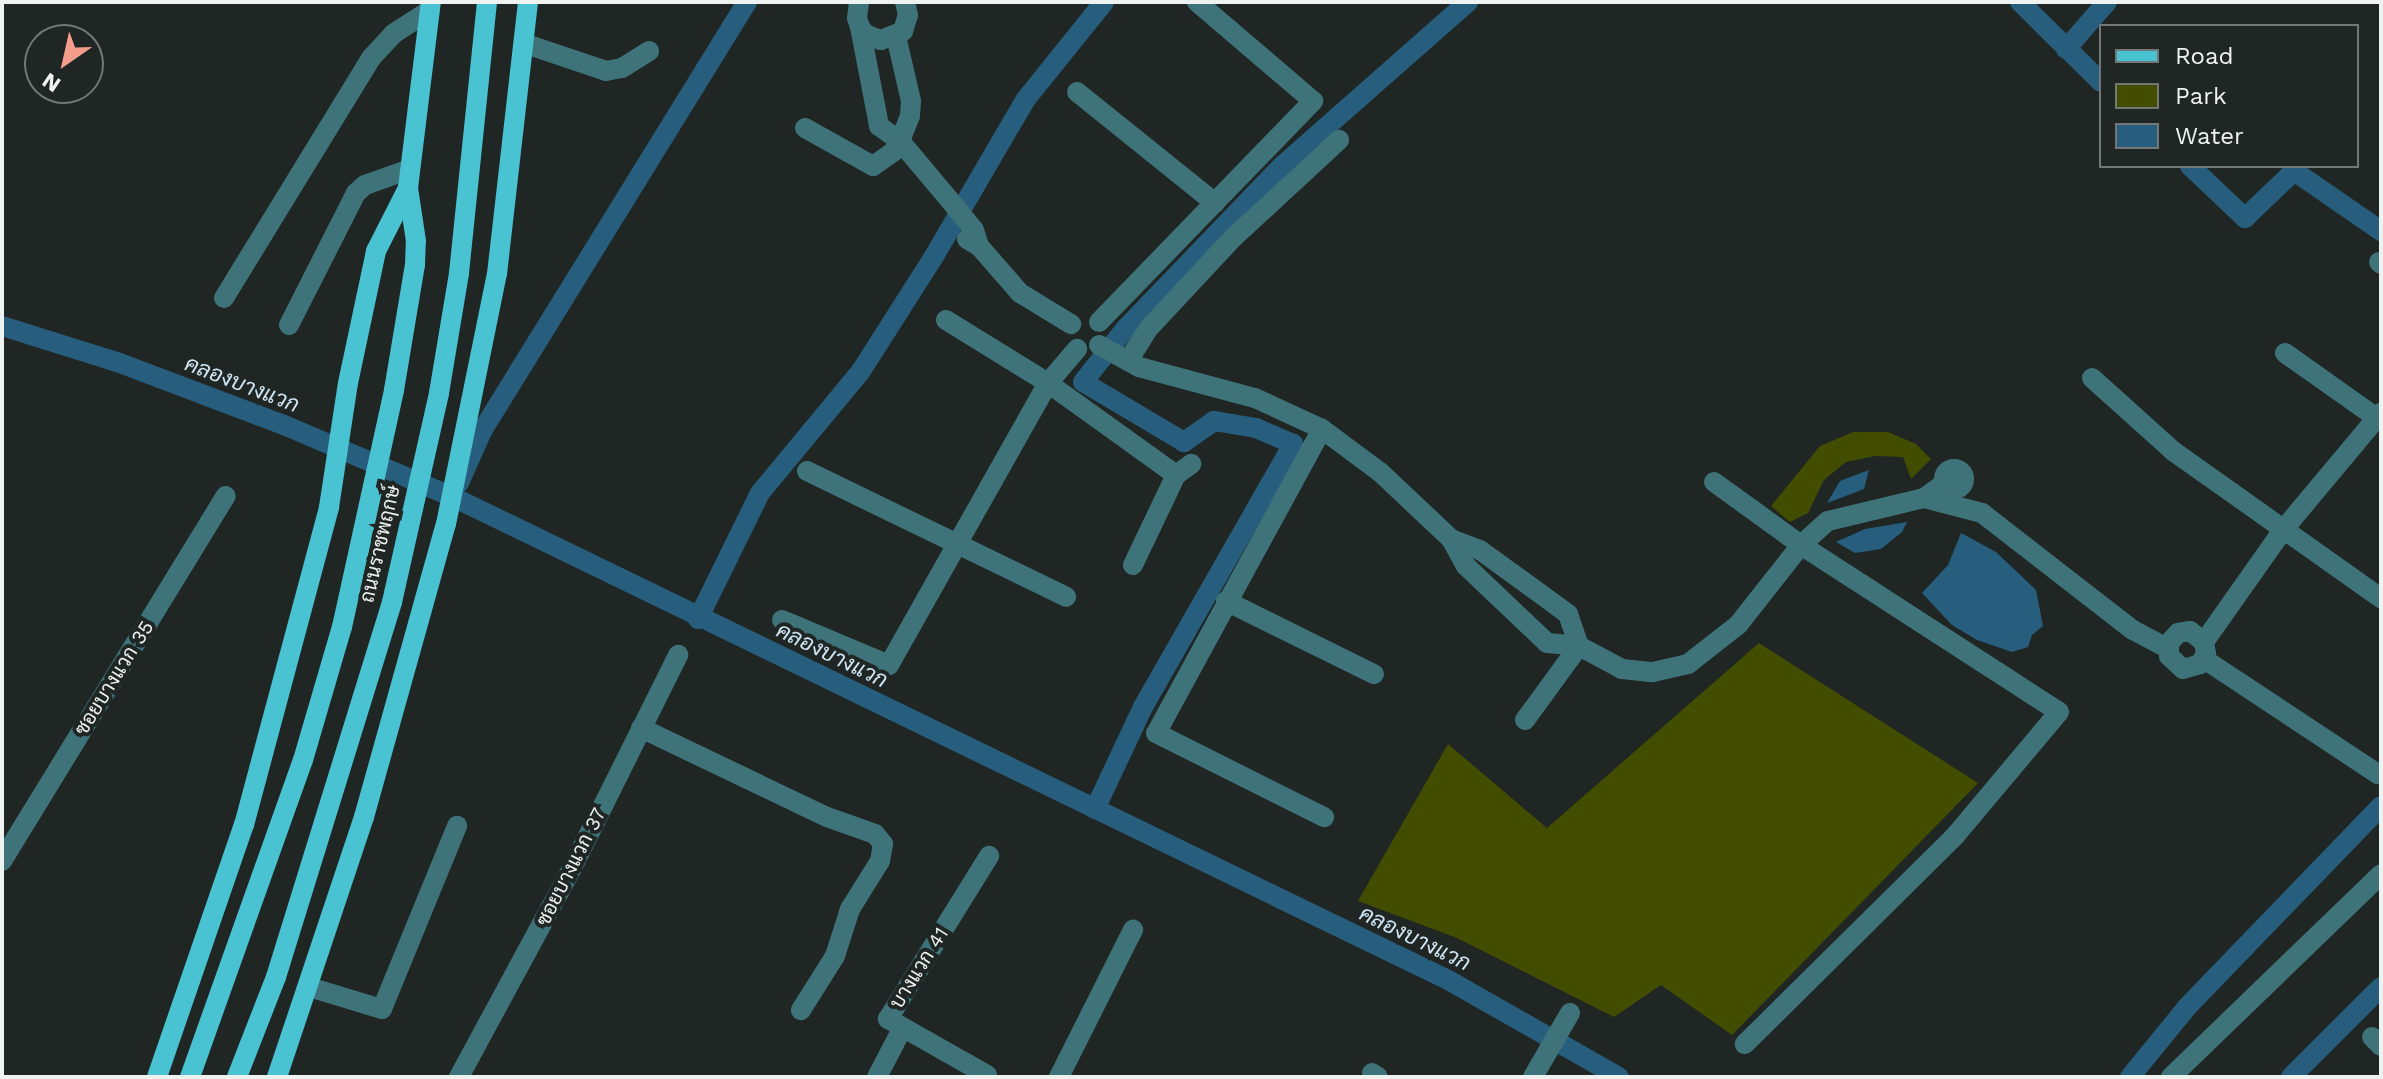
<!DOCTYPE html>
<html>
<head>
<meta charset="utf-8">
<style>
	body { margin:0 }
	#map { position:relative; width:2383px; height:1079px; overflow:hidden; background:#1f2624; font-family:"Work Sans",Sarabun,sans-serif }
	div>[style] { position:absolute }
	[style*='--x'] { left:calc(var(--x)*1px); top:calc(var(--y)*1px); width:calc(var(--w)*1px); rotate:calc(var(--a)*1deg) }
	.green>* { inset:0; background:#424d00 }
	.water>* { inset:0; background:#285e7d }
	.canal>* { height:20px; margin:-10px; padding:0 10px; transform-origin:10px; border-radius:10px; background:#285e7d }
	.minor>* { height:20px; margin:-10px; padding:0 10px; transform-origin:10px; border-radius:10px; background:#3f737a }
	.minor>.ring { margin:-10px; padding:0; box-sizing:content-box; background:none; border:20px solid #3f737a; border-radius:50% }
	.major>* { height:20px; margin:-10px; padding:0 10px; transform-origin:10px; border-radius:10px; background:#49c2d1 }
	span { translate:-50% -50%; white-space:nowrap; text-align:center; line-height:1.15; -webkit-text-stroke:8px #1f2624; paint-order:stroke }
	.street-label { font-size:20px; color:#eef2f1 }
	.water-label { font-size:22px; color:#cfe5f4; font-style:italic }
	.frame { position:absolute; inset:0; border:4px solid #eef2f1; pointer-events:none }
	.legend { position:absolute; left:2099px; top:24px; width:260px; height:144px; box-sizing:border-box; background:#1f2624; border:2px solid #727876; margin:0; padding:10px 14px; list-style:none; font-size:24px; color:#eef2f1 }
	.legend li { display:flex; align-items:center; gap:16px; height:40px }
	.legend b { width:40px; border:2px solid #727876 }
	.north { position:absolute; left:24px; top:24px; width:80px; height:80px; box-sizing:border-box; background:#1f2624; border:2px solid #727876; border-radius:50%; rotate:214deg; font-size:22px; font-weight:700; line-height:32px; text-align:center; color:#eef2f1 }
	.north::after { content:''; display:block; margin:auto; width:28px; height:36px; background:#f49d8d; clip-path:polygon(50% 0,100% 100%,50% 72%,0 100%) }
</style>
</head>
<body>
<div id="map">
	<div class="green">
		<div style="clip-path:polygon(1853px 432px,1888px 432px,1916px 444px,1931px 459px,1911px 479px,1903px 457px,1875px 456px,1846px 462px,1824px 480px,1808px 513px,1790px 522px,1771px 506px,1820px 446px)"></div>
		<div style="clip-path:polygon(1759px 643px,1978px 783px,1732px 1035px,1661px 985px,1614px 1017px,1457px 938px,1358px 901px,1448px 744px,1547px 828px)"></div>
	</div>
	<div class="water">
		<div style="clip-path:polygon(1869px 470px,1864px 489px,1827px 503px,1840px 481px)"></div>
		<div style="clip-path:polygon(1907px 522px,1902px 532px,1881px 549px,1855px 553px,1836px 542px,1865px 529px)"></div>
		<div style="clip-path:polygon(1961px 533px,1996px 552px,2036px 590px,2043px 626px,2032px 635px,2028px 647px,2012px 652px,1977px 640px,1952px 625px,1922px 593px,1948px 565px)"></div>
	</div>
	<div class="canal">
		<div style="--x:2020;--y:2;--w:114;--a:44.6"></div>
		<div style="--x:2066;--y:49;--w:62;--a:-48.9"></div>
		<div style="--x:2190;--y:166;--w:76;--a:43.4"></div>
		<div style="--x:2245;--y:218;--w:68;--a:-43.8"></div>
		<div style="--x:2294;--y:171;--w:106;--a:34.6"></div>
		<div style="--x:2;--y:326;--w:121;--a:17.4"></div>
		<div style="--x:117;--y:362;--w:178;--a:20.7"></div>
		<div style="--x:284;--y:425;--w:184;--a:23.1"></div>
		<div style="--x:453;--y:497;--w:1108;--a:25.89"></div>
		<div style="--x:1450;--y:981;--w:194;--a:29.6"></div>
		<div style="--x:459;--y:483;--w:57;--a:-66.1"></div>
		<div style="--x:482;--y:431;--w:504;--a:-58.3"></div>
		<div style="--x:698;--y:619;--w:140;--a:-63.8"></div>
		<div style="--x:760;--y:493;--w:158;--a:-50.4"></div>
		<div style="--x:861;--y:371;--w:134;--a:-57.5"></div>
		<div style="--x:933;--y:258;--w:184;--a:-59.7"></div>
		<div style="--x:1026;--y:99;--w:124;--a:-51.2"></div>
		<div style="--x:1095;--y:809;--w:113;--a:-64.8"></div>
		<div style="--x:1143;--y:707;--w:303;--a:-60.3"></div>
		<div style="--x:1293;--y:444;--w:40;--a:-156.6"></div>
		<div style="--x:1256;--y:428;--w:43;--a:-170.5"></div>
		<div style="--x:1214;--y:421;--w:37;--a:145"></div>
		<div style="--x:1184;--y:442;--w:117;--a:-149.3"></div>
		<div style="--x:1083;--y:382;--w:69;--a:-51.5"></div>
		<div style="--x:1126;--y:328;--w:226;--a:-46.1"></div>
		<div style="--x:1283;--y:165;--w:247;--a:-41.4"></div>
		<div style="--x:2130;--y:1077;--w:90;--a:-50.8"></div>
		<div style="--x:2187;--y:1007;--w:279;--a:-46"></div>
		<div style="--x:2291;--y:1077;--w:127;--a:-45"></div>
	</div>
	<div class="minor">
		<div style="--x:859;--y:2;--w:16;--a:97"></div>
		<div style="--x:857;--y:18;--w:9;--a:72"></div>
		<div style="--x:860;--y:27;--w:9;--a:54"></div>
		<div style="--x:865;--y:34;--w:17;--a:21"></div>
		<div style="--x:881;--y:40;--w:24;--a:-22"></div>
		<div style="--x:903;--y:31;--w:17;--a:-73"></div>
		<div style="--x:908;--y:15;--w:13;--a:-103"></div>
		<div style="--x:860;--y:27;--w:101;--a:79.1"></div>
		<div style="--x:879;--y:126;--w:26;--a:36"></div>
		<div style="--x:900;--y:141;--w:89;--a:50"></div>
		<div style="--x:957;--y:209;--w:27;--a:51"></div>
		<div style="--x:974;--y:230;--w:17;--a:73"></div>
		<div style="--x:896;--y:36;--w:67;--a:77"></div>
		<div style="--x:911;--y:101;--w:15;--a:94"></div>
		<div style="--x:910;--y:116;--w:27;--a:112"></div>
		<div style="--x:526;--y:44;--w:84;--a:18.6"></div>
		<div style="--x:606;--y:71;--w:16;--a:-11"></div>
		<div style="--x:622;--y:68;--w:32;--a:-32"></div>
		<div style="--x:1077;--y:92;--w:177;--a:38.8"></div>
		<div style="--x:805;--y:128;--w:78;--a:29.2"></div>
		<div style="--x:873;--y:166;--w:37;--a:-35"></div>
		<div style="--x:967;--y:239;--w:14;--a:30"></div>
		<div style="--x:979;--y:246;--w:62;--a:48.9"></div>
		<div style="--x:1020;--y:293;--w:60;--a:31.3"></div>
		<div style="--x:2379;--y:262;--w:3;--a:45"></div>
		<div style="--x:224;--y:298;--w:281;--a:-58.5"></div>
		<div style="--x:371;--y:58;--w:33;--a:-47"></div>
		<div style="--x:393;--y:34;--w:44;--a:-33"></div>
		<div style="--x:946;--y:320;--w:120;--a:31.7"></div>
		<div style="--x:1048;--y:383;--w:158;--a:35.7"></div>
		<div style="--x:1099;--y:322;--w:308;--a:-45.9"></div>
		<div style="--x:1313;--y:101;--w:153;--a:-139.5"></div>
		<div style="--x:289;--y:325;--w:148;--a:-63.1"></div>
		<div style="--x:356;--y:193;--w:12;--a:-42"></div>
		<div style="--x:365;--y:185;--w:48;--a:-19.6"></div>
		<div style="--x:1099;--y:345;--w:46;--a:28.8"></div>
		<div style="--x:1139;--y:367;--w:120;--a:15"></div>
		<div style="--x:1255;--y:398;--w:74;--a:24.8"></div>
		<div style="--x:1322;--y:429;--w:72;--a:36.6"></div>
		<div style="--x:1380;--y:472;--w:98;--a:43.3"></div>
		<div style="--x:1451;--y:539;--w:31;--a:61"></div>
		<div style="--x:1466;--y:566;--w:112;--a:43.5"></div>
		<div style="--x:1547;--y:643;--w:32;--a:5"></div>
		<div style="--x:1579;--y:646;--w:49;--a:28.1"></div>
		<div style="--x:1622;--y:669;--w:31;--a:6"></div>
		<div style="--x:1653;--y:672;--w:36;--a:-13"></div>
		<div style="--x:1688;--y:664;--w:63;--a:-38"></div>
		<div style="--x:1738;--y:625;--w:102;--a:-51.8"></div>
		<div style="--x:1801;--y:545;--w:36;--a:-42"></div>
		<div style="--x:1828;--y:521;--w:99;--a:-13.5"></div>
		<div style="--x:1924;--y:498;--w:26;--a:-36"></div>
		<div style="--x:2285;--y:353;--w:118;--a:35.3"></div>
		<div style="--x:1128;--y:361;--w:39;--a:-58"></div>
		<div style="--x:1149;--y:328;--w:122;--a:-47"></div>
		<div style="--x:1232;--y:239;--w:146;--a:-42.8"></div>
		<div style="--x:2092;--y:378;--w:109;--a:42"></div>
		<div style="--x:2173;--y:451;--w:255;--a:35.3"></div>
		<div style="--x:1322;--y:429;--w:346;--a:118.6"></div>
		<div style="--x:1156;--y:733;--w:188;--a:26.6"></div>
		<div class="ring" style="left:1944px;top:469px;width:0;height:0"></div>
		<div style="--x:807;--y:471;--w:288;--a:25.9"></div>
		<div style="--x:1714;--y:482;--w:107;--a:35.9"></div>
		<div style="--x:1801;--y:545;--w:307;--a:32.9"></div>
		<div style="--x:2059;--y:712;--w:162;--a:130"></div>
		<div style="--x:1955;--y:836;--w:296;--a:135.3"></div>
		<div style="--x:1924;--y:498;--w:60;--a:14.5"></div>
		<div style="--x:1982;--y:513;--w:191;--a:37.8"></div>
		<div style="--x:2133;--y:630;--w:40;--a:28"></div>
		<div style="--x:1451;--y:539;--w:31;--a:21"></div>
		<div style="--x:1480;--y:550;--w:109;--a:36"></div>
		<div style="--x:1568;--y:614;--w:34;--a:71"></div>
		<div style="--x:1133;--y:565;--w:100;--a:-64.5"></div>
		<div style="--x:1176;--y:475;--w:19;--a:-36"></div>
		<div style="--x:1226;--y:601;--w:165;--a:26.3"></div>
		<div style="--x:782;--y:620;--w:116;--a:22.8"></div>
		<div style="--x:889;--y:665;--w:324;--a:-60.6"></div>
		<div style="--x:1048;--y:383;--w:45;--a:-49.5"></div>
		<div style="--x:2204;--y:642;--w:18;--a:-142"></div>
		<div style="--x:2190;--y:631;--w:12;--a:171"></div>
		<div style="--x:2178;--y:633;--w:13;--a:132"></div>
		<div style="--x:2169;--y:643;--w:13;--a:90"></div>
		<div style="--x:2169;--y:656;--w:19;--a:43"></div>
		<div style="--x:2183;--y:669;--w:18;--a:-16"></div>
		<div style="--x:2200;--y:664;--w:12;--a:-59"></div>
		<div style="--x:2206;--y:654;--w:12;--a:-99"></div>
		<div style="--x:2204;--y:642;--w:137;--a:-54.8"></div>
		<div style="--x:2283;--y:530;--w:153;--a:-50.1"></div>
		<div style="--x:2204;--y:659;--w:209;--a:33.5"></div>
		<div style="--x:1525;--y:720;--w:92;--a:-53.9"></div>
		<div style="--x:641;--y:728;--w:206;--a:25.6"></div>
		<div style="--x:827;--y:817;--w:51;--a:19.5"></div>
		<div style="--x:875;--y:834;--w:13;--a:51"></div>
		<div style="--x:883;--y:844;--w:17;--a:100"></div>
		<div style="--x:880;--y:861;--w:57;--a:122"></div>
		<div style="--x:850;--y:909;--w:49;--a:107.7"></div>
		<div style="--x:835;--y:956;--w:64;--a:122.2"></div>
		<div style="--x:2;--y:861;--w:428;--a:-58.5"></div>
		<div style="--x:309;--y:987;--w:76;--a:16.8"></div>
		<div style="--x:382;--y:1009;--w:198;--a:-67.7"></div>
		<div style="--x:2372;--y:1037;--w:13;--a:45"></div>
		<div style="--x:1372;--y:1073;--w:7;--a:34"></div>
		<div style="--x:987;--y:1075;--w:114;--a:-150.5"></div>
		<div style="--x:888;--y:1019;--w:192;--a:-58.2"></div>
		<div style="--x:459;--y:1077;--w:240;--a:-61.6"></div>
		<div style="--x:573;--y:866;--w:236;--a:-63.5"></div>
		<div style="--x:877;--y:1077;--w:54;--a:-62.5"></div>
		<div style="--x:1059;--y:1077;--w:165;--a:-63.3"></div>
		<div style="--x:1533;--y:1077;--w:74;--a:-60"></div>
		<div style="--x:2171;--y:1077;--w:292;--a:-44"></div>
	</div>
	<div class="major">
		<div style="--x:157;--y:1077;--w:267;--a:-71"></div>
		<div style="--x:244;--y:825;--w:329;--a:-75"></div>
		<div style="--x:329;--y:507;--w:125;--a:-81.3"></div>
		<div style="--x:348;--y:383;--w:135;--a:-78"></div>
		<div style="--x:376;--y:251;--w:71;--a:-63.1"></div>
		<div style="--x:190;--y:1077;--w:337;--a:-70.4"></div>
		<div style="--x:303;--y:760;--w:139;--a:-73.7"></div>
		<div style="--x:342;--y:627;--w:243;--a:-77.6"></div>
		<div style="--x:394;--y:390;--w:127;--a:-80.5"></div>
		<div style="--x:415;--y:265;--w:24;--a:-88"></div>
		<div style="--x:416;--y:241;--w:54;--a:-98.6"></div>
		<div style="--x:408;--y:188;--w:187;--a:-83"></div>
		<div style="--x:237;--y:1077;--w:107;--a:-68.7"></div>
		<div style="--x:276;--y:977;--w:393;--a:-72.8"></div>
		<div style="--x:392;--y:602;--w:214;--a:-77.3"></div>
		<div style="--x:439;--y:393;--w:122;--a:-80.5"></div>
		<div style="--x:459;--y:273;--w:272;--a:-84.1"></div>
		<div style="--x:277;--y:1077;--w:274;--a:-71.5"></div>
		<div style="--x:364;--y:817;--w:304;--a:-74.4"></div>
		<div style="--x:446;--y:524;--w:255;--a:-78.5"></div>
		<div style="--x:497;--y:274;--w:274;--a:-83.5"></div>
	</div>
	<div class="street-label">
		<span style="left:380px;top:544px;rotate:-77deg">ถนนราชพฤกษ์</span>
		<span style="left:114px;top:678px;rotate:-58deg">ซอยบางแวก 35</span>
		<span style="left:571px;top:867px;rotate:-63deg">ซอยบางแวก 37</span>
		<span style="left:919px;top:968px;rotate:-58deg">บางแวก 41</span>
	</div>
	<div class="water-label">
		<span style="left:242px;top:384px;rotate:21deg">คลองบางแวก</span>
		<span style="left:832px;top:655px;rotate:26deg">คลองบางแวก</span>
		<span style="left:1415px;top:938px;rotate:26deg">คลองบางแวก</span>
	</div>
	<div class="frame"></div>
	<ul class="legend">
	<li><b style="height:10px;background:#49c2d1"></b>Road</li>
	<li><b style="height:22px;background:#424d00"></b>Park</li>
	<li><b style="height:22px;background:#285e7d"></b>Water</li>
	</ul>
	<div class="north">N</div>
</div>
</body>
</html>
